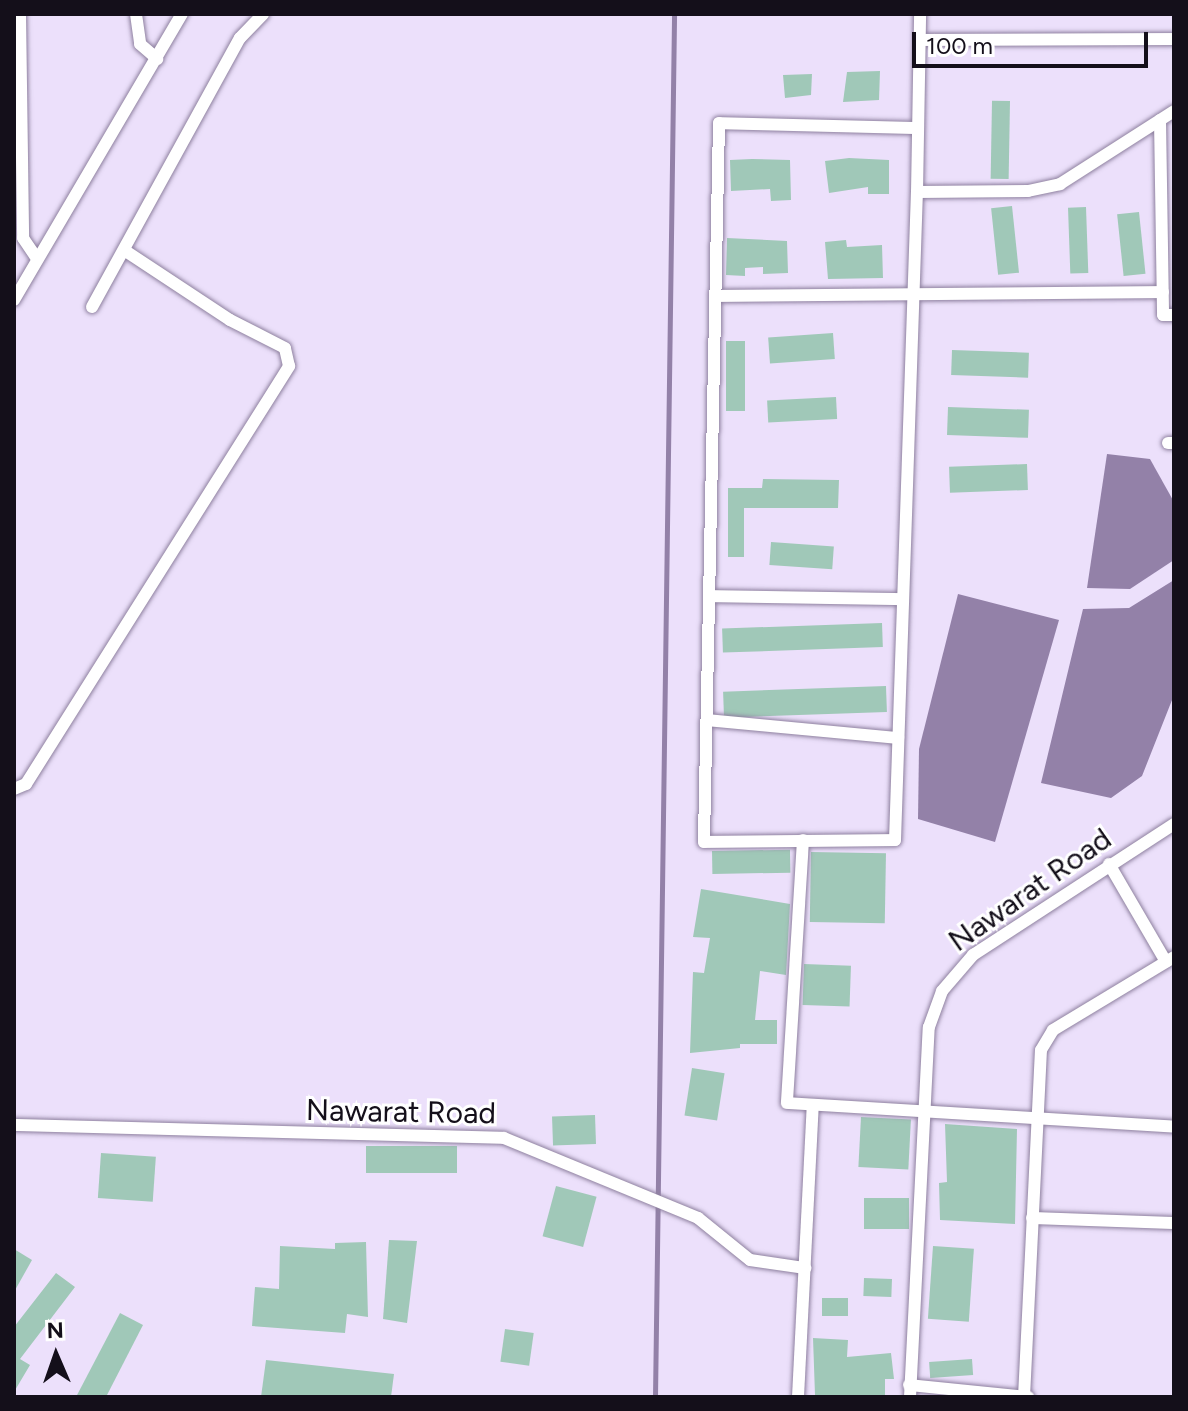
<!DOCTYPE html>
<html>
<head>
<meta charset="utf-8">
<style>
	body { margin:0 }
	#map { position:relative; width:1188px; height:1411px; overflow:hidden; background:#ece0fb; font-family:Figtree,sans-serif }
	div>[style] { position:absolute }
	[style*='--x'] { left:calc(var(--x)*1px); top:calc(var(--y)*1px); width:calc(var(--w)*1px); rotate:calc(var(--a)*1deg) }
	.water>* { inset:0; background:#9381a8 }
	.stream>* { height:5px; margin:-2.5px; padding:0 2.5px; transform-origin:2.5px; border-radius:2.5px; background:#9381a8 }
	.building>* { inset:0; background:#a0c8b8; transform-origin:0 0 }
	.roads { filter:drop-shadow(0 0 2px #8e809f) drop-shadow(0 0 2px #8e809f) }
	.street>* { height:12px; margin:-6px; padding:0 6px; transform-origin:6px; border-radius:6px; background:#fff }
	span { translate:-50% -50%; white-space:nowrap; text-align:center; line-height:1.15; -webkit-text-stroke:6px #fff; paint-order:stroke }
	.street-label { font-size:30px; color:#140f1a }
	.frame { position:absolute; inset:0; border:16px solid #140f1a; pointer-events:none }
	.north { position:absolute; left:16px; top:1315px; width:80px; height:80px; -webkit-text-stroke:6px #fff; paint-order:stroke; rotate:358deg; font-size:22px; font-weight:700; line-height:32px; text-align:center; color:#140f1a }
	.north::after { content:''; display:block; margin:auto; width:28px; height:36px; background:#140f1a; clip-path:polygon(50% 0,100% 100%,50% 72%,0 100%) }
	.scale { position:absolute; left:912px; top:32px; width:236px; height:36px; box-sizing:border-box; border:4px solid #140f1a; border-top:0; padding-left:10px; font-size:24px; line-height:28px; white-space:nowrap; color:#140f1a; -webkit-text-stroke:6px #fff; paint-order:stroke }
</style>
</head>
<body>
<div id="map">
	<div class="water">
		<div style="clip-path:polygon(1107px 454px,1150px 459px,1174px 502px,1174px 560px,1130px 589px,1087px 588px)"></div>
		<div style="clip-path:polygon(1174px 580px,1174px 695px,1142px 776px,1111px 798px,1041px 783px,1083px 609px,1129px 608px)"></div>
		<div style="clip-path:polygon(958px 594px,1059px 620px,995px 842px,918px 819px,919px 749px)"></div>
	</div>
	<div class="stream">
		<div style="--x:655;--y:1397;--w:1383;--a:-89.21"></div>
	</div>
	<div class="building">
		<div style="clip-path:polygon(880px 71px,879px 100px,843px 102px,847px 72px)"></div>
		<div style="clip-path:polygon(812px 74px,811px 95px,785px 98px,783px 75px)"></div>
		<div style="left:1010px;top:101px;width:78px;height:18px;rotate:91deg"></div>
		<div style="clip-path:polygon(849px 158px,889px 160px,889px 194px,868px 194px,868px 187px,829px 193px,825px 161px)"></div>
		<div style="clip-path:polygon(752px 159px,790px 160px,791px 200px,771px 201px,770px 189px,731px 191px,730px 160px)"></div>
		<div style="left:1012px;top:206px;width:67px;height:21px;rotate:84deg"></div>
		<div style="left:1086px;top:207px;width:66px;height:18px;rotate:88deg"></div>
		<div style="left:1139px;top:212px;width:62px;height:22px;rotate:84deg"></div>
		<div style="clip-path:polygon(727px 238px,787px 241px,788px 273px,763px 274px,763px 267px,745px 268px,745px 276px,726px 275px)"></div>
		<div style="clip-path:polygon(846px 240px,847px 247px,882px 245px,883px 278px,828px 279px,825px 242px)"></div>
		<div style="left:833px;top:333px;width:26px;height:65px;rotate:86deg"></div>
		<div style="left:726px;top:341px;width:19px;height:70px"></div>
		<div style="left:952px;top:350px;width:77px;height:25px;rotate:2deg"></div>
		<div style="left:836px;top:397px;width:22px;height:69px;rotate:87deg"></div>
		<div style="left:948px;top:407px;width:81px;height:28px;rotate:2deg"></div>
		<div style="left:1027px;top:464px;width:26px;height:78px;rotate:88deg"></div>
		<div style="clip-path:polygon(763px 479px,839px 480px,838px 508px,744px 508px,744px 557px,728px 557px,728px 488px,762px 488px)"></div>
		<div style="left:771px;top:542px;width:63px;height:23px;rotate:4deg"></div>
		<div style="left:882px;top:623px;width:24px;height:160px;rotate:88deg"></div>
		<div style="left:886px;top:686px;width:26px;height:163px;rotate:88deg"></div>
		<div style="left:712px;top:851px;width:78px;height:23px;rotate:-1deg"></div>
		<div style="left:811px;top:852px;width:75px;height:70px;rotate:1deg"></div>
		<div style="clip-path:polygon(701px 889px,790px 904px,786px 975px,760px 971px,755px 1020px,777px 1020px,777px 1044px,740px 1044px,740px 1048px,690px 1053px,693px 972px,704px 973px,710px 938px,693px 937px)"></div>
		<div style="left:804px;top:964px;width:47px;height:41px;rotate:2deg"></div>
		<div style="left:692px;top:1068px;width:33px;height:48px;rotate:9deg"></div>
		<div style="left:595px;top:1115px;width:29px;height:43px;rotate:88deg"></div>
		<div style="left:861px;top:1117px;width:50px;height:50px;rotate:3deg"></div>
		<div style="clip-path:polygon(945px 1124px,1017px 1129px,1015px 1224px,940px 1220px,939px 1183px,947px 1182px)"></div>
		<div style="left:366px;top:1146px;width:91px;height:27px"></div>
		<div style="left:101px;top:1153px;width:55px;height:45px;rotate:4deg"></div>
		<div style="left:556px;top:1186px;width:42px;height:52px;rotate:15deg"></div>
		<div style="left:909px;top:1198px;width:31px;height:45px;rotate:90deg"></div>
		<div style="clip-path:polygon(389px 1240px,417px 1241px,407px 1323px,383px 1319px)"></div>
		<div style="clip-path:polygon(366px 1242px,368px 1317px,347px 1314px,345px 1333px,252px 1326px,255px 1287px,279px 1289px,280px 1246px,335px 1249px,335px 1243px)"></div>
		<div style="left:933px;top:1246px;width:41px;height:73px;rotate:4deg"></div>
		<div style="clip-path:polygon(14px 1249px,32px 1260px,14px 1292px)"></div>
		<div style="clip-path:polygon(56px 1273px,75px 1287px,20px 1359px,30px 1365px,14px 1392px,14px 1327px)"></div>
		<div style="left:864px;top:1278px;width:28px;height:18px;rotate:2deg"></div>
		<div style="left:822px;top:1298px;width:26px;height:18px"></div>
		<div style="clip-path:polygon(120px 1313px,143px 1325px,106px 1397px,76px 1397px)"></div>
		<div style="left:505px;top:1329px;width:29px;height:33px;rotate:8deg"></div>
		<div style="clip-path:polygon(813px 1338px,848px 1340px,847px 1357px,891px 1353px,894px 1379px,885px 1379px,885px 1397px,815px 1395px)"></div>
		<div style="left:972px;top:1359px;width:16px;height:43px;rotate:86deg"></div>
		<div style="clip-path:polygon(266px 1360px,394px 1374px,391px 1397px,261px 1397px)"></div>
	</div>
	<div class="roads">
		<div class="street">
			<div style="--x:20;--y:14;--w:224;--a:89.2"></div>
			<div style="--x:23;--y:238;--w:25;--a:56"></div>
			<div style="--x:136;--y:14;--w:30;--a:82"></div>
			<div style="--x:140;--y:44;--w:23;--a:41"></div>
			<div style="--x:920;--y:40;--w:254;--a:-0.2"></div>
			<div style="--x:1160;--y:120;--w:195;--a:89.1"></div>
			<div style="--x:1163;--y:315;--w:11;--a:0"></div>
			<div style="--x:918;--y:128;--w:199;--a:-178.6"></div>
			<div style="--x:719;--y:123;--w:719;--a:91.2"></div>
			<div style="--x:704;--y:842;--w:191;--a:-0.6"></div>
			<div style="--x:895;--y:840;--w:648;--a:-88.06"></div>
			<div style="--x:917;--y:192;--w:178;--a:-89"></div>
			<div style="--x:917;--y:192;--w:111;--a:-0.5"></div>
			<div style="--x:1028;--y:191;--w:33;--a:-12"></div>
			<div style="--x:1060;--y:184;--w:135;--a:-32.6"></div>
			<div style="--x:716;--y:296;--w:447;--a:-0.5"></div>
			<div style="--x:14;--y:300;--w:332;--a:-59.6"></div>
			<div style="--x:92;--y:307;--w:307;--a:-61.2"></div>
			<div style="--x:240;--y:38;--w:33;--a:-46"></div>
			<div style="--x:1168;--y:443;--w:6;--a:0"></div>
			<div style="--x:709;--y:596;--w:194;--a:0.9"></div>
			<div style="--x:707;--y:720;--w:192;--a:5.4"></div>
			<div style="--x:14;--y:789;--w:13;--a:-23"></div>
			<div style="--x:26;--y:784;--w:494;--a:-57.8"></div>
			<div style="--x:289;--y:366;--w:18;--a:-103"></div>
			<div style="--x:285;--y:348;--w:62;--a:-153"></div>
			<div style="--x:230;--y:320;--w:127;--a:-146.6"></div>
			<div style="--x:803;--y:840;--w:263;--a:93.5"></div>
			<div style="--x:787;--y:1103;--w:388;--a:3.5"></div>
			<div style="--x:1109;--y:864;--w:113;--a:59.8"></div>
			<div style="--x:14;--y:1125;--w:490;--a:1.5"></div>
			<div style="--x:504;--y:1138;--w:210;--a:22.4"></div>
			<div style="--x:698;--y:1218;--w:67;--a:38.9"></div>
			<div style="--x:750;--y:1260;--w:56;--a:8.3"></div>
			<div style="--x:1032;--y:1218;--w:142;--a:2"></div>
			<div style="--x:909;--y:1385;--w:120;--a:5.8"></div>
			<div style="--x:798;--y:1397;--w:292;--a:-87.1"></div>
			<div style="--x:910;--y:1397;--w:370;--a:-87.1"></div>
			<div style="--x:929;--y:1027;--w:38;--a:-70"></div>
			<div style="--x:942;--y:991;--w:48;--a:-49.3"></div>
			<div style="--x:973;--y:955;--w:240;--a:-33.1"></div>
			<div style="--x:1024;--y:1397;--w:347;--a:-87.2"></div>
			<div style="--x:1041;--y:1050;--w:23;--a:-59"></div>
			<div style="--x:1053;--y:1030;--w:141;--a:-31.1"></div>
		</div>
	</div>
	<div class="street-label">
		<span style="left:1030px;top:890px;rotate:-35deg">Nawarat Road</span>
		<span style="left:401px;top:1112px;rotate:1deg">Nawarat Road</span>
	</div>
	<div class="frame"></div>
	<div class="north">N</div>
	<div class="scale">100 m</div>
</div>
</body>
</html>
